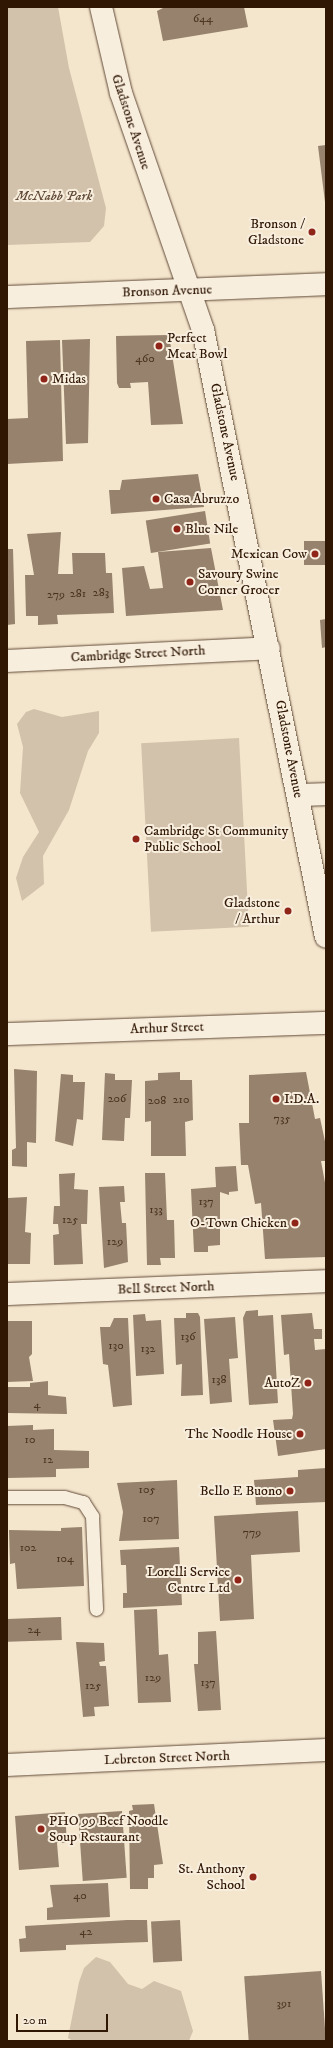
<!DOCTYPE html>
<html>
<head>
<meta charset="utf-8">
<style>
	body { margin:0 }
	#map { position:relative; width:333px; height:2048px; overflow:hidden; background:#f4e5cd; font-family:"IM FELL DW Pica",serif }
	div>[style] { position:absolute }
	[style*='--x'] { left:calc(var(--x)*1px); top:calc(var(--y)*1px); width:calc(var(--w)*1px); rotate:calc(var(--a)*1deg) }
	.green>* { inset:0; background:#d3c2ab; transform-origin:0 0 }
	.building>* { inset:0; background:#96826d; transform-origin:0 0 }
	.roads { filter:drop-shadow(0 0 1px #614a36) drop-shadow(0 0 1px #614a36) }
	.service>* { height:13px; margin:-6.5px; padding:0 6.5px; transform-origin:6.5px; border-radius:6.5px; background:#f8eede }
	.minor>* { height:22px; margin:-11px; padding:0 11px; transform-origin:11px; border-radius:11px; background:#f8eede }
	.secondary>* { height:22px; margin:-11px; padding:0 11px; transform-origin:11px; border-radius:11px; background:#f8eede }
	.dots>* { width:11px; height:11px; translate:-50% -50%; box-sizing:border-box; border:2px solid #f8eede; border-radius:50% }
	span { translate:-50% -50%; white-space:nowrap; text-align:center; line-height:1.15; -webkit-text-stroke:4px #f8eede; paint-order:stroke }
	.number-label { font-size:12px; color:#4a321e }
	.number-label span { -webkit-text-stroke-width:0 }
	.street-label { font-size:14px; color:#301704 }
	.park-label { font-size:14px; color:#614a36; font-style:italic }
	.poi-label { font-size:14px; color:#301704 }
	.right { translate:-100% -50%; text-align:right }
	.left { translate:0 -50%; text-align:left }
	.frame { position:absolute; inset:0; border:8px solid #301704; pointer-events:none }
	.scale { position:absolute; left:16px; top:2014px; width:92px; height:18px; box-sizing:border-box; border:2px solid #301704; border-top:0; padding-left:5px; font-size:12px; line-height:14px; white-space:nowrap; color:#301704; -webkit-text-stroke:3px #f8eede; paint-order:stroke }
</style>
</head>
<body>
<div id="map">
	<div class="green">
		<div style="clip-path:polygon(7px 7px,58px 7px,69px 68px,106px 208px,104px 226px,90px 242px,7px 245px)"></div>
		<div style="clip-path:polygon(34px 709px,62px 717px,99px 711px,99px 733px,88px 751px,69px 810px,43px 856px,44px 884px,22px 901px,16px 878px,23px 857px,39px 832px,20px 793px,23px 747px,17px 724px,26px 712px)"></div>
		<div style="left:239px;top:738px;width:189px;height:98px;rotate:87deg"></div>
		<div style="clip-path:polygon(96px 1957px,110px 1962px,128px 1984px,142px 1989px,154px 1981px,181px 1991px,193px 2031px,189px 2041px,73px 2041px,68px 2038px,79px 1982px,84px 1968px)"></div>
	</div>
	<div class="building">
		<div style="clip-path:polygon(165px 7px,244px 7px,248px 27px,163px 41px,157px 11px)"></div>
		<div style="clip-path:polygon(326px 145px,326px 201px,325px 202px,318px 146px)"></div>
		<div style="clip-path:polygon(169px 335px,183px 424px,151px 425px,148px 382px,130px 383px,131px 388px,119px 388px,117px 383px,116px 336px)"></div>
		<div style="clip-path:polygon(90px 339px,88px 443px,66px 444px,62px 340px)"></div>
		<div style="clip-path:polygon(60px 340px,63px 461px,7px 464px,7px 419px,28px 418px,26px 341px)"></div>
		<div style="clip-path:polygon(198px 474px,204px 507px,111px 514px,109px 490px,120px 490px,122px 480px)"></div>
		<div style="left:205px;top:511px;width:33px;height:60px;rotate:81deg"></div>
		<div style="clip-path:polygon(61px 532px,58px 574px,73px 574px,72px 553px,105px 553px,106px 573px,112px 573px,114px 613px,57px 615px,58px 624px,38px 625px,38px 616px,26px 616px,25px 575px,34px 575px,27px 534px)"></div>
		<div style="left:326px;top:541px;width:24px;height:22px;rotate:90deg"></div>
		<div style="clip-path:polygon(211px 548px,223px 610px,126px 616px,122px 568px,144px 566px,150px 589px,163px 588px,158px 552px)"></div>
		<div style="clip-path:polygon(7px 549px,13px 549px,15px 624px,7px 625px)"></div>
		<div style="clip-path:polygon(326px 619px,326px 647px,322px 648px,320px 620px)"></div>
		<div style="clip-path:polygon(14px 1069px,37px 1071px,36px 1143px,27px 1142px,27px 1167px,12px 1166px,12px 1150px,16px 1148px)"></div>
		<div style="clip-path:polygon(180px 1072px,180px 1080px,192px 1080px,193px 1120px,185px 1122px,186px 1156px,151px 1156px,151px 1121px,145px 1122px,145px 1081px,158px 1080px,158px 1073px)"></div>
		<div style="clip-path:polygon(306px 1072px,315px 1119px,320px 1118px,326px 1146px,326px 1161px,321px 1161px,326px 1188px,326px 1257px,265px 1259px,261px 1203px,255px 1204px,248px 1165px,241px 1165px,239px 1123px,249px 1123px,249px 1075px)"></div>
		<div style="clip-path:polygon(105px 1073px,115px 1074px,115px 1080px,132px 1080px,130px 1118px,125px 1118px,124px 1141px,102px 1140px)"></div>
		<div style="clip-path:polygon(61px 1074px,73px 1075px,73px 1082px,85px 1082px,83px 1120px,77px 1119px,73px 1146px,55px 1141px)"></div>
		<div style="clip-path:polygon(236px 1166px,238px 1191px,229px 1192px,229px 1195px,220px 1192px,220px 1245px,208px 1246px,208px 1252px,194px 1252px,191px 1189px,216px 1187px,215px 1167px)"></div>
		<div style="clip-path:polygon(75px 1173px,74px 1189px,88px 1190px,87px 1224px,81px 1224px,83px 1264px,54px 1265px,53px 1235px,59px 1234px,58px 1224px,53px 1224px,54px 1206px,60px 1206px,59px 1174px)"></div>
		<div style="clip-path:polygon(145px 1173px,165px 1173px,167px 1220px,174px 1220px,175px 1258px,160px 1258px,161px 1265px,147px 1265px)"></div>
		<div style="clip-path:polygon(124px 1186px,125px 1202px,120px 1202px,122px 1223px,126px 1223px,128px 1262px,104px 1268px,99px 1187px)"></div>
		<div style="clip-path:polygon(27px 1197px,25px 1232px,31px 1233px,30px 1264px,8px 1264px,8px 1198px)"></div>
		<div style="clip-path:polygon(258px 1310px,258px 1316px,273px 1315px,278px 1403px,249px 1405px,243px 1318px,246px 1311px)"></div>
		<div style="clip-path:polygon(186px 1313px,198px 1313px,200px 1317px,203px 1395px,181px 1396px,182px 1364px,176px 1365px,174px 1318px,186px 1318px)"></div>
		<div style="clip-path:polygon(312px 1313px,314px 1329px,322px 1329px,322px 1339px,314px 1339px,315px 1350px,326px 1349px,326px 1449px,278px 1456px,273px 1420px,292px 1419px,293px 1414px,289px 1354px,284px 1355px,281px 1315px)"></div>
		<div style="clip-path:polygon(145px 1314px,146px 1321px,161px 1320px,164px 1374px,136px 1376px,133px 1315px)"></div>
		<div style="clip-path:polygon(235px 1317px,238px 1358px,229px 1359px,232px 1402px,210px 1404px,204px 1319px)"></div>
		<div style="clip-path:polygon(114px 1318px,128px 1318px,132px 1405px,113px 1407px,108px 1365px,103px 1364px,100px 1327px,110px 1327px)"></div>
		<div style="clip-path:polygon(7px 1321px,32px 1321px,32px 1354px,29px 1357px,33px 1381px,7px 1382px)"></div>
		<div style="clip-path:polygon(48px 1381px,48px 1395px,66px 1397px,67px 1414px,7px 1413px,7px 1387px,30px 1387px,30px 1383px)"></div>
		<div style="clip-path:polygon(33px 1425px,33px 1430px,54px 1429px,54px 1450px,89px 1451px,89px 1468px,56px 1469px,56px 1477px,7px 1478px,7px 1426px)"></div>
		<div style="clip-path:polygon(326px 1468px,326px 1502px,256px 1505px,254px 1480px,298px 1477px,298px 1470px)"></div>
		<div style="clip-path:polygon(177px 1480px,179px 1539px,119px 1541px,123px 1512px,117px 1483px)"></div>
		<div style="clip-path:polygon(298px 1511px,300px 1552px,251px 1555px,254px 1619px,220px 1621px,214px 1516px)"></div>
		<div style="clip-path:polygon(82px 1527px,84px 1586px,17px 1589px,15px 1563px,10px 1564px,9px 1530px,61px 1531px,61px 1528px)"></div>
		<div style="clip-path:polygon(179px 1547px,182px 1605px,123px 1608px,123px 1593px,127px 1593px,126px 1565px,121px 1565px,120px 1550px)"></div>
		<div style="clip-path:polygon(157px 1609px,159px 1655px,168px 1654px,171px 1702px,138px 1703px,134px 1610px)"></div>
		<div style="left:61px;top:1617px;width:23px;height:54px;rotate:88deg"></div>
		<div style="clip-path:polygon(216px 1631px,221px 1710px,198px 1711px,194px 1664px,198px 1664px,198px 1632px)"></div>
		<div style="clip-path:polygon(76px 1642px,104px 1643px,105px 1661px,99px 1662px,100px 1666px,106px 1666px,109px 1706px,94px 1707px,95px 1716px,83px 1717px)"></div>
		<div style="clip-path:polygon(154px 1804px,163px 1864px,154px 1865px,154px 1878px,148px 1878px,148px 1889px,130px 1889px,129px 1811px,133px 1810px,132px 1805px)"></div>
		<div style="left:122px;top:1811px;width:67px;height:44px;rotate:86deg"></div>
		<div style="clip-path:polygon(65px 1812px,67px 1843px,57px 1843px,59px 1867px,19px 1870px,15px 1816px)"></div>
		<div style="clip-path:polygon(108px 1883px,110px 1917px,47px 1920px,47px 1908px,53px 1907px,50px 1885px)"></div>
		<div style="clip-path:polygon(127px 1920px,147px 1920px,148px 1942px,66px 1945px,66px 1950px,20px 1952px,19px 1939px,26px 1938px,25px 1926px)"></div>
		<div style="left:180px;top:1920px;width:41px;height:29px;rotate:87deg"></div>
		<div style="left:321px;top:1971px;width:70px;height:77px;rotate:86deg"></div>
	</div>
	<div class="roads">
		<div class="service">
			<div style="--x:7;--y:1497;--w:57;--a:0"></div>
			<div style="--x:64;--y:1497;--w:20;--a:15"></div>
			<div style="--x:83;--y:1502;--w:17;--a:57"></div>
			<div style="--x:92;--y:1516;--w:93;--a:87.5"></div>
		</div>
		<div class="minor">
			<div style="--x:7;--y:661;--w:262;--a:-2.8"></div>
			<div style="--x:298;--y:795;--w:28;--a:-2"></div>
			<div style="--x:7;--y:1034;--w:319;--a:-2"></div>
			<div style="--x:7;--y:1294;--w:319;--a:-2.3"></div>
			<div style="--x:7;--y:1765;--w:319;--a:-2.7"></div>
		</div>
		<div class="secondary">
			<div style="--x:101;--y:7;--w:88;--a:76.9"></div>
			<div style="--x:121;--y:93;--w:251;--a:70.9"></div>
			<div style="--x:203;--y:330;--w:619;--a:78.54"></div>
			<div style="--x:7;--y:297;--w:319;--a:-2.3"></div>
		</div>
	</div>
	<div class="dots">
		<div style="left:312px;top:232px;background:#8f2418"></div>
		<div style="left:159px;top:346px;background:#8f2418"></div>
		<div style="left:44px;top:379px;background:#8f2418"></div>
		<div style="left:156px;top:499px;background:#8f2418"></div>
		<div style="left:177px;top:529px;background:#8f2418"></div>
		<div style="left:315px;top:554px;background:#8f2418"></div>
		<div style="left:190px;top:582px;background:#8f2418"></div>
		<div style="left:136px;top:839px;background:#8f2418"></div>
		<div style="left:288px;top:911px;background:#8f2418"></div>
		<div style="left:276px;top:1099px;background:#8f2418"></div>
		<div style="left:295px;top:1223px;background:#8f2418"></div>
		<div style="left:308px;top:1383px;background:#8f2418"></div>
		<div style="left:300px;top:1434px;background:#8f2418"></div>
		<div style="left:290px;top:1491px;background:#8f2418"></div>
		<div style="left:238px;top:1580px;background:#8f2418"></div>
		<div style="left:41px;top:1829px;background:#8f2418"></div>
		<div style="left:253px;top:1877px;background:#8f2418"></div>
	</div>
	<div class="number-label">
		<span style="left:203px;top:19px">644</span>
		<span style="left:145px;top:359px">460</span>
		<span style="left:101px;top:593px">283</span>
		<span style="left:78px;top:594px">281</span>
		<span style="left:56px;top:595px">279</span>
		<span style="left:117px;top:1099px">206</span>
		<span style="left:181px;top:1100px">210</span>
		<span style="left:157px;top:1101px">208</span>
		<span style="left:282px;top:1119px">735</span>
		<span style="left:206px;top:1202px">137</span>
		<span style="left:156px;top:1210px">133</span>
		<span style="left:70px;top:1220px">125</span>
		<span style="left:115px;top:1242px">129</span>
		<span style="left:188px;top:1337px">136</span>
		<span style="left:116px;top:1346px">130</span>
		<span style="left:148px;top:1349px">132</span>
		<span style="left:219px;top:1380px">138</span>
		<span style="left:37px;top:1405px">4</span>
		<span style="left:30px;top:1440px">10</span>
		<span style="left:48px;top:1460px">12</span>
		<span style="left:147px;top:1490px">105</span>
		<span style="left:151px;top:1519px">107</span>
		<span style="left:252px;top:1533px">779</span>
		<span style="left:28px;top:1548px">102</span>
		<span style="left:65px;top:1559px">104</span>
		<span style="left:34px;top:1630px">24</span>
		<span style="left:153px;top:1678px">129</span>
		<span style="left:208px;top:1683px">137</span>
		<span style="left:93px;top:1686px">125</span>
		<span style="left:80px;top:1896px">40</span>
		<span style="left:86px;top:1932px">42</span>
		<span style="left:284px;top:2004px">391</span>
	</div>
	<div class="street-label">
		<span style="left:131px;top:122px;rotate:72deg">Gladstone Avenue</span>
		<span style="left:167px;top:291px;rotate:-2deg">Bronson Avenue</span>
		<span style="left:225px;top:432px;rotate:78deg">Gladstone Avenue</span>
		<span style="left:138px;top:654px;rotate:-3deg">Cambridge Street North</span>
		<span style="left:289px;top:749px;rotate:79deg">Gladstone Avenue</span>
		<span style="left:167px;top:1028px;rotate:-2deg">Arthur Street</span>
		<span style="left:166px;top:1288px;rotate:-2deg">Bell Street North</span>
		<span style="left:167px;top:1758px;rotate:-2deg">Lebreton Street North</span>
	</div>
	<div class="park-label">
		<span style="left:54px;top:196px">McNabb Park</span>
	</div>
	<div class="poi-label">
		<span class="right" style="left:304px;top:232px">Bronson /<br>Gladstone</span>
		<span class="left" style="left:167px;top:346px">Perfect<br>Meat Bowl</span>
		<span class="left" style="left:52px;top:379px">Midas</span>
		<span class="left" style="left:164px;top:499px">Casa Abruzzo</span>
		<span class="left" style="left:185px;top:529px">Blue Nile</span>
		<span class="right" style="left:307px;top:554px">Mexican Cow</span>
		<span class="left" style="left:198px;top:582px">Savoury Swine<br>Corner Grocer</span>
		<span class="left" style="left:144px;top:839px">Cambridge St Community<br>Public School</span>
		<span class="right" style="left:280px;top:911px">Gladstone<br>/ Arthur</span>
		<span class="left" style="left:284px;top:1099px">I.D.A.</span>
		<span class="right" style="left:287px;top:1223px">O-Town Chicken</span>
		<span class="right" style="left:300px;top:1383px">AutoZ</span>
		<span class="right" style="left:292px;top:1434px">The Noodle House</span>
		<span class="right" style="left:282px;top:1491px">Bello E Buono</span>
		<span class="right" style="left:230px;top:1580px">Lorelli Service<br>Centre Ltd</span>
		<span class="left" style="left:49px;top:1829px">PHO 99 Beef Noodle<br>Soup Restaurant</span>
		<span class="right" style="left:245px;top:1877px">St. Anthony<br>School</span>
	</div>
	<div class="frame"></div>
	<div class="scale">20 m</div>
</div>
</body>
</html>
